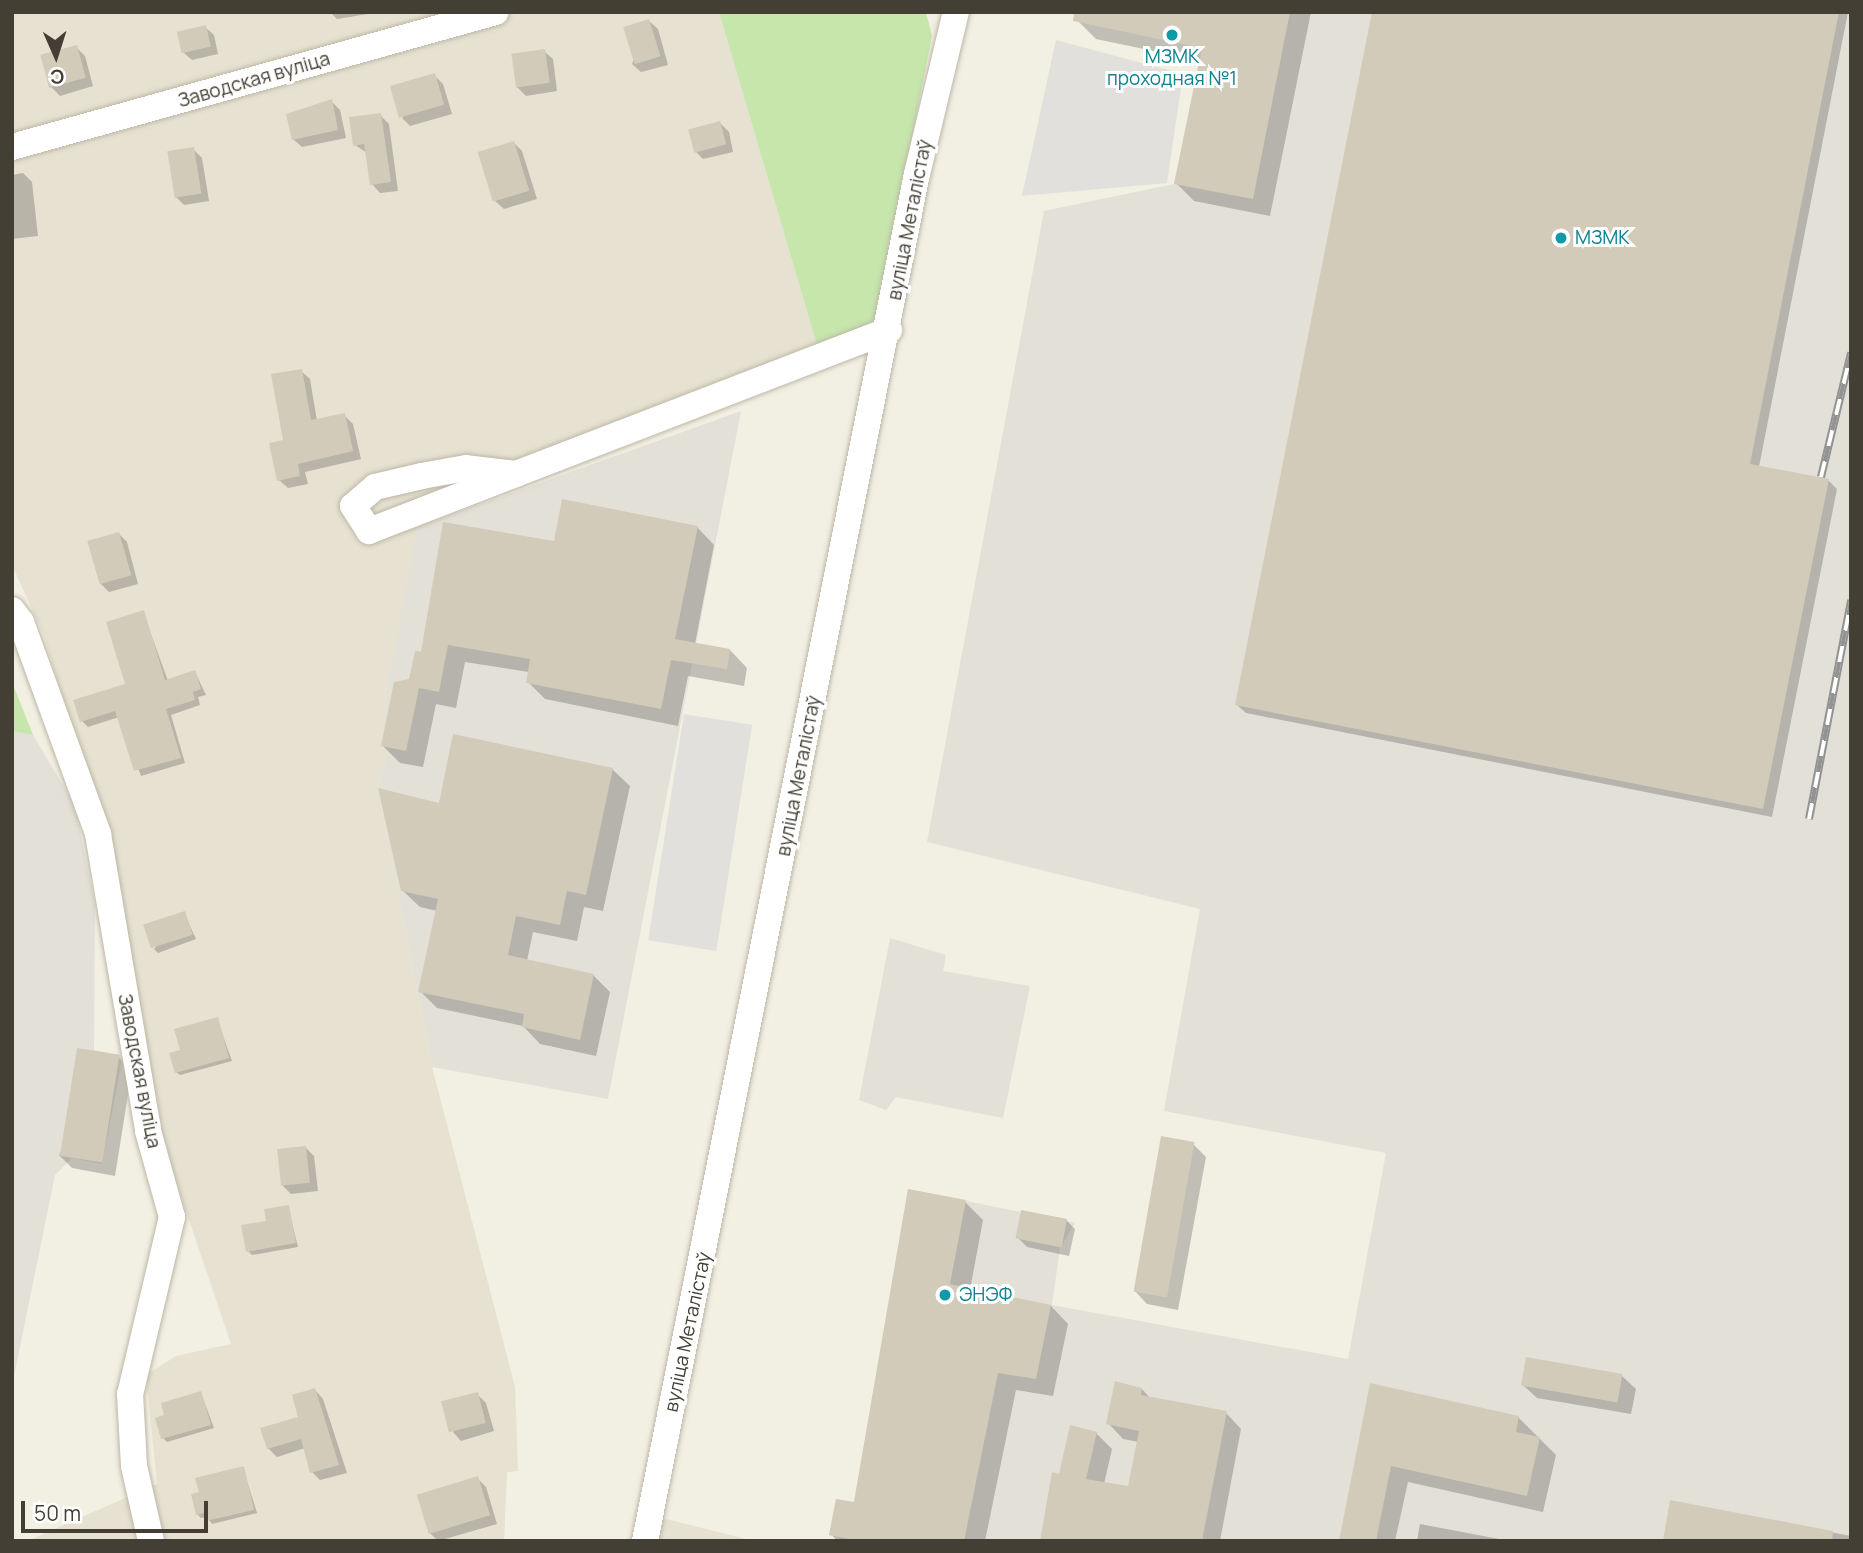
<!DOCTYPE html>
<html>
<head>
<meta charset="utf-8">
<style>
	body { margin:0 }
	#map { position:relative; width:1863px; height:1553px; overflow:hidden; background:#f2efe3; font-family:Manrope,sans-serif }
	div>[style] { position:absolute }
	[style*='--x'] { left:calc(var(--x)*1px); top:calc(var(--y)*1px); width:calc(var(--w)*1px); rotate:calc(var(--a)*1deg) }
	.residential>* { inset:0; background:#e6e1d1 }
	.industrial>* { inset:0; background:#e3e0d8 }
	.green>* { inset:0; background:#c6e6ac }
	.parking>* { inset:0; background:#e2e0dc; transform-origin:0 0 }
	.shadow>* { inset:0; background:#0003 }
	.building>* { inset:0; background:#d3cbb9; transform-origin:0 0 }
	.roads { filter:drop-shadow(0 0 2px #bdb7a6) drop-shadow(0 0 2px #bdb7a6) }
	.minor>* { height:26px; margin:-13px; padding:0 13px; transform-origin:13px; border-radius:13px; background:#fff }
	.rail>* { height:8px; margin-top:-4px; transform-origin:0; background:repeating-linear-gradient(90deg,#fff 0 16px,#939393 0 32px); box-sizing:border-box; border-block:2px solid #939393 }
	.dots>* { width:19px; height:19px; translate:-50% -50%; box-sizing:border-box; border:4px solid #fff; border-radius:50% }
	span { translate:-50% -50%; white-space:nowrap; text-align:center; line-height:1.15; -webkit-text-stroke:6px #fff; paint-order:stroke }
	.culture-label { font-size:19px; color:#0d838f }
	.left { translate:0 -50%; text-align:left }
	.street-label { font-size:19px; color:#433f34 }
	.frame { position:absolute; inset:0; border:14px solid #433f34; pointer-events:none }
	.north { position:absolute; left:21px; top:21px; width:70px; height:70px; -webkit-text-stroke:5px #fff; paint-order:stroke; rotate:177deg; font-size:19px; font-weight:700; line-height:28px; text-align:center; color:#433f34 }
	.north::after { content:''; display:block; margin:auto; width:24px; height:32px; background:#433f34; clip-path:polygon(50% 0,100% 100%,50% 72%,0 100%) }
	.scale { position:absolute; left:21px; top:1501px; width:187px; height:32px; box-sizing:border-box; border:4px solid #433f34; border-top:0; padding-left:9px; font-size:21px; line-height:24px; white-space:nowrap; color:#433f34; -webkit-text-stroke:5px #fff; paint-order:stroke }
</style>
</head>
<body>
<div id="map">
	<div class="residential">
		<div style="clip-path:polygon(12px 12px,719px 12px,817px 345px,732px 404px,417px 527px,382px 746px,389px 748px,378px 788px,432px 1067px,515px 1387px,518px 1471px,507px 1472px,504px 1541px,27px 1541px,157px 1484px,146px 1375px,176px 1356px,231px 1344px,158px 1128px,104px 830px,43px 633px,12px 565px)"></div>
		<div style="clip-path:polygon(662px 1518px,754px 1541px,658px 1541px)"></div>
	</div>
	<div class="industrial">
		<div style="clip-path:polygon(1209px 12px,1851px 12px,1851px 1541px,846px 1541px,829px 1535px,836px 1499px,854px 1502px,908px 1189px,1075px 1223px,1060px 1248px,1052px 1305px,1348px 1359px,1386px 1153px,1164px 1111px,1200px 909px,927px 842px,1044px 211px,1174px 184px)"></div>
		<div style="clip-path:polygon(741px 411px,608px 1099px,432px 1067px,378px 788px,389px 748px,381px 746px,389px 681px,417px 527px)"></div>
		<div style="clip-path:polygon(12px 731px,33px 735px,75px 805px,95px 906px,94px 1050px,123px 1056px,102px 1164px,72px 1158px,55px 1175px,12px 1386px)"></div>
		<div style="clip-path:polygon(890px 938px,946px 955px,943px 971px,1030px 986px,1003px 1118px,896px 1097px,886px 1110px,859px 1100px)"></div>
	</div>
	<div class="green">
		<div style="clip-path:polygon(719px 12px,926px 12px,932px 36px,875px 323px,817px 345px)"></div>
		<div style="clip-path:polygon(12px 682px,33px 735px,12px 731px)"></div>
	</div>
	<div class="parking">
		<div style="clip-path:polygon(1056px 40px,1183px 74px,1167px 183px,1022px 196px)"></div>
		<div style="left:684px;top:714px;width:69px;height:229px;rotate:9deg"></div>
	</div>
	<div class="shadow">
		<div style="clip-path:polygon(330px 12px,374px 12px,374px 13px,337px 19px)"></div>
		<div style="clip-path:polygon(1079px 12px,1311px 12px,1270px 216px,1194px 201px,1176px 183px,1201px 61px,1096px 39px,1078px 21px)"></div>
		<div style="clip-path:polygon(1374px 12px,1848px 12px,1759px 467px,1828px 480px,1837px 489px,1772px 817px,1246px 713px,1237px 705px)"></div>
		<div style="clip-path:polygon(649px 21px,658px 29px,668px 65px,641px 72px,632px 64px)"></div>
		<div style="clip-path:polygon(205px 27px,214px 35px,218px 54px,192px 60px,183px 52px)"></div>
		<div style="clip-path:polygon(76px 47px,85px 56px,93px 86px,60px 96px,51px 87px)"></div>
		<div style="clip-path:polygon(544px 51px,553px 59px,557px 91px,526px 96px,517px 87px)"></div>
		<div style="clip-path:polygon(434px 75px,443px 84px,452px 114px,410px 126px,402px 118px)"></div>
		<div style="clip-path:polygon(331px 101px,340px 110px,346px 138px,302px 147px,293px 139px)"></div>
		<div style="clip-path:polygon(380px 115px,389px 124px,398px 191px,380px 193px,372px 184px,367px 153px,355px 145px)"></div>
		<div style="clip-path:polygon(720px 123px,729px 132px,733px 152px,703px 159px,695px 151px)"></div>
		<div style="clip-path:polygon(514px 143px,522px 151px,537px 199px,504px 209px,495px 201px)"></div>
		<div style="clip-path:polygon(193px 149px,202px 158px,209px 201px,184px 205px,175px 196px)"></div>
		<div style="clip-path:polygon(23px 173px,32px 182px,38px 236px,12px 239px,12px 175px)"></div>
		<div style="clip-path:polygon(301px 371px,310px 379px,317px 421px,344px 415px,353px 424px,361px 459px,305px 472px,308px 484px,288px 488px,279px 480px)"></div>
		<div style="clip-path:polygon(697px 527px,714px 545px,695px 644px,730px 650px,747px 668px,744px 686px,688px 676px,678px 726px,545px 699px,528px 682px,529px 672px,465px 662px,456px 708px,436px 704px,423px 767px,400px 763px,383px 746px,422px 654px,555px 543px)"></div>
		<div style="clip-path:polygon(118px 533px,127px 542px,138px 584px,109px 592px,100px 583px)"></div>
		<div style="clip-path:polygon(143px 612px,168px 681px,195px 672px,206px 695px,198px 697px,200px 705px,171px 715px,185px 763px,141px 776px,119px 717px,88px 727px,82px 721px,127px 685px)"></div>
		<div style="clip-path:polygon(612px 769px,630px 786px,603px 911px,584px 907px,577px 941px,533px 932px,527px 961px,593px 975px,610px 992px,596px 1056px,540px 1044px,523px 1026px,437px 1008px,420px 991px,437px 911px,420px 907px,402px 890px,440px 805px)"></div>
		<div style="clip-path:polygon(184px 913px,196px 939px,158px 953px,154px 949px)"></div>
		<div style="clip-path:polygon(217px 1019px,232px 1061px,180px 1075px,176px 1072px,182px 1051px)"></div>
		<div style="clip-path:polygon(118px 1057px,132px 1070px,115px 1176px,72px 1168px,59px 1155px)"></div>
		<div style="clip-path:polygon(1193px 1144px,1206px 1157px,1178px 1310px,1147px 1304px,1134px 1290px)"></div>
		<div style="clip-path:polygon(305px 1147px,314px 1156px,318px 1191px,291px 1194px,283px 1186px)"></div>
		<div style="clip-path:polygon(965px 1202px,983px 1220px,970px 1290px,1051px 1306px,1068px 1324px,1053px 1396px,1016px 1390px,985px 1541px,837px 1541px,831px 1534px,855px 1504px)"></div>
		<div style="clip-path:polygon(288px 1207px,298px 1247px,252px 1255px,248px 1251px,268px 1222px)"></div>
		<div style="clip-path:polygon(1066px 1220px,1075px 1229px,1069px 1256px,1027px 1247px,1018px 1238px)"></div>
		<div style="clip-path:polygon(1622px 1376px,1636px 1389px,1631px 1414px,1537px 1398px,1523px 1385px)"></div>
		<div style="clip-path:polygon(1371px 1385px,1518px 1417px,1556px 1455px,1543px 1512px,1408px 1482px,1395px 1541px,1340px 1541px)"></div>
		<div style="clip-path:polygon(1142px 1389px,1151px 1399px,1226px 1413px,1241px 1429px,1220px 1541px,1041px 1541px,1060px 1476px,1096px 1433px,1112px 1449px,1104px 1484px,1130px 1488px,1139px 1442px,1123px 1439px,1108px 1423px)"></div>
		<div style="clip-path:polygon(315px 1390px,323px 1399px,347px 1473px,320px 1480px,312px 1472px,305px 1448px,277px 1457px,268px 1448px,301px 1418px)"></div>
		<div style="clip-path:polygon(201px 1393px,214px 1428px,167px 1442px,163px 1438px)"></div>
		<div style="clip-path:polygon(477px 1394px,486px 1403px,494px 1431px,461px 1441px,453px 1432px)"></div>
		<div style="clip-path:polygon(243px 1468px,257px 1513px,212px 1524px,207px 1517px,201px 1518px,197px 1514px)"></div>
		<div style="clip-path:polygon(477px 1478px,486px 1487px,497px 1524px,438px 1541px,430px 1533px)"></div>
		<div style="clip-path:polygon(1672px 1502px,1851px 1536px,1851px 1541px,1664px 1541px)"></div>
		<div style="clip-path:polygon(1420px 1524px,1499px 1539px,1500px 1541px,1417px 1541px)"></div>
	</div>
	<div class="building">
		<div style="clip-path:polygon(1074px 12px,1290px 12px,1253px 199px,1174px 184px,1202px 48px,1073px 21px)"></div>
		<div style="clip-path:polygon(1372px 12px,1839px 12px,1750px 464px,1829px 479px,1763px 809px,1235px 705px)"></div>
		<div style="left:649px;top:19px;width:39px;height:27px;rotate:73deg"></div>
		<div style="left:206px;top:25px;width:22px;height:30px;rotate:77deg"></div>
		<div style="left:77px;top:45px;width:34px;height:38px;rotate:75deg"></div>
		<div style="left:545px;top:49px;width:34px;height:34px;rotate:82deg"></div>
		<div style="left:435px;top:73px;width:33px;height:47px;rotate:74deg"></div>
		<div style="clip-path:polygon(332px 99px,338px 130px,292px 140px,286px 114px)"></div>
		<div style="clip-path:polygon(381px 113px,391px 182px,370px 185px,364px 144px,353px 146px,349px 117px)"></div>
		<div style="left:720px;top:121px;width:24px;height:33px;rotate:75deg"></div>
		<div style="left:514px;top:141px;width:52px;height:38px;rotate:73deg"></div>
		<div style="left:194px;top:147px;width:47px;height:27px;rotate:81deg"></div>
		<div style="clip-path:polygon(302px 369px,311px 420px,345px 413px,353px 451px,298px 464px,300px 476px,277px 481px,269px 443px,283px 440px,271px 374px)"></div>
		<div style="clip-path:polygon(562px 499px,698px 526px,675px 639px,730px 649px,727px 669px,671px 660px,661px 709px,526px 683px,530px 659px,448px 645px,439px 692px,419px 688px,406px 751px,381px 746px,394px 682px,409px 679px,415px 651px,421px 652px,443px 522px,554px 541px)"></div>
		<div style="left:119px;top:532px;width:45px;height:33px;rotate:74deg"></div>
		<div style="clip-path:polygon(144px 610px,165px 680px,195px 670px,201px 689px,193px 692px,195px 700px,166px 709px,181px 758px,134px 771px,115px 711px,80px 722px,73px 700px,125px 684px,106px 622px)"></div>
		<div style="clip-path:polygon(453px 734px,613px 768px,586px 895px,567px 891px,560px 925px,516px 916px,508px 955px,594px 974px,580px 1040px,522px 1027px,524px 1014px,418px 992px,438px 899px,401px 891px,378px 788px,439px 803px)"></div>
		<div style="left:185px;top:911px;width:25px;height:44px;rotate:72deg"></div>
		<div style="clip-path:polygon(218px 1017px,229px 1058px,175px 1073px,169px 1053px,180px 1050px,174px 1029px)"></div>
		<div style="left:77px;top:1048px;width:43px;height:109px;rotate:9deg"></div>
		<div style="left:1161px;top:1136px;width:34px;height:158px;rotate:10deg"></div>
		<div style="left:306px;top:1146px;width:37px;height:29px;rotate:84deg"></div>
		<div style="clip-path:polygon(908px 1189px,966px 1200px,950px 1284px,1051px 1305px,1036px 1379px,998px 1373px,964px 1541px,859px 1541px,829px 1535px,836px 1499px,854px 1502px)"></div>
		<div style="clip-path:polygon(289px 1205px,296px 1243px,246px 1252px,241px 1225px,266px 1221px,264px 1209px)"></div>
		<div style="left:1021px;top:1210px;width:47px;height:29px;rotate:11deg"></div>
		<div style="left:1526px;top:1357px;width:98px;height:29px;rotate:10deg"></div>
		<div style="clip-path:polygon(1115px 1381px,1142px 1388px,1141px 1395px,1227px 1411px,1202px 1541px,1040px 1541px,1052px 1472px,1059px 1474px,1070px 1425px,1097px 1432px,1086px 1479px,1128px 1486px,1139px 1431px,1106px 1424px)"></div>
		<div style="clip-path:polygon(1370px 1383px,1519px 1416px,1516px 1432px,1540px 1437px,1527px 1496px,1391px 1466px,1376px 1541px,1339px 1541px)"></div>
		<div style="clip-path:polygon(315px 1388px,339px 1465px,310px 1473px,301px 1439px,267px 1449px,260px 1428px,298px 1417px,292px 1395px)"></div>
		<div style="clip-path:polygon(201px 1391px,211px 1425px,161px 1439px,155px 1418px,164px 1415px,161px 1403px)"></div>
		<div style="left:478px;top:1392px;width:32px;height:38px;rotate:76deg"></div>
		<div style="clip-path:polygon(244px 1466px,254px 1510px,206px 1521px,205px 1513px,196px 1515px,191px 1494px,199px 1492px,195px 1478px)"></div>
		<div style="left:478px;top:1476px;width:41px;height:64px;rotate:73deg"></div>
		<div style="clip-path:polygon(1670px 1500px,1833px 1531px,1832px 1541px,1663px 1541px)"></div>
	</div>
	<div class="roads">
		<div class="minor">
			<div style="--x:12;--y:147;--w:502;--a:-15.59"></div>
			<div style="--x:516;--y:474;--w:50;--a:-173.2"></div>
			<div style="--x:466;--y:468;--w:45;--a:169.7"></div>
			<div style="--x:422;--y:476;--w:48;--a:166.8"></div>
			<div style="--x:375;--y:487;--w:29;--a:139"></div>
			<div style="--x:353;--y:506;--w:30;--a:57"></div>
			<div style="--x:369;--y:531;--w:158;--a:-21.2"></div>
			<div style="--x:516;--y:474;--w:400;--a:-21.1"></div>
			<div style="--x:12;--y:610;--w:15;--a:53"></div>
			<div style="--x:21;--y:622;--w:226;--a:70"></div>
			<div style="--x:98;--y:834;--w:301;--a:80.4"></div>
			<div style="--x:148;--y:1131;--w:89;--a:74.4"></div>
			<div style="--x:172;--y:1217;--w:182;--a:103.3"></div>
			<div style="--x:130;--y:1394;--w:72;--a:86.8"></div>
			<div style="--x:134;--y:1466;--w:77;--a:77.2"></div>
			<div style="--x:645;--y:1541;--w:1394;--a:-78.75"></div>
			<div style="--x:917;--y:174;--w:167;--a:-76.5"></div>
		</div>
	</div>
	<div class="rail">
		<div style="--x:1821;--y:477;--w:128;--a:-76.4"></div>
		<div style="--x:1809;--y:819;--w:223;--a:-79.1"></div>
	</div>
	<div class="dots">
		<div style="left:1172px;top:35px;background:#0f9aa8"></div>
		<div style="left:1561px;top:238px;background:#0f9aa8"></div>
		<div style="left:945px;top:1295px;background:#0f9aa8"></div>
	</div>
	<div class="culture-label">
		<span style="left:1172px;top:68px">МЗМК<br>проходная №1</span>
		<span class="left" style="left:1575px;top:238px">МЗМК</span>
		<span class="left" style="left:959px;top:1295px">ЭНЭФ</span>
	</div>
	<div class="street-label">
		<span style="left:254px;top:80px;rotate:-16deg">Заводская вуліца</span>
		<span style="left:910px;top:220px;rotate:-79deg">вуліца Металістаў</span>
		<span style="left:799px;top:776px;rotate:-79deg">вуліца Металістаў</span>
		<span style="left:139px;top:1071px;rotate:79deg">Заводская вуліца</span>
		<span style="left:688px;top:1332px;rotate:-78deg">вуліца Металістаў</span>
	</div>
	<div class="frame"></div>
	<div class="north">С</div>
	<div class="scale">50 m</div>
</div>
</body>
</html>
